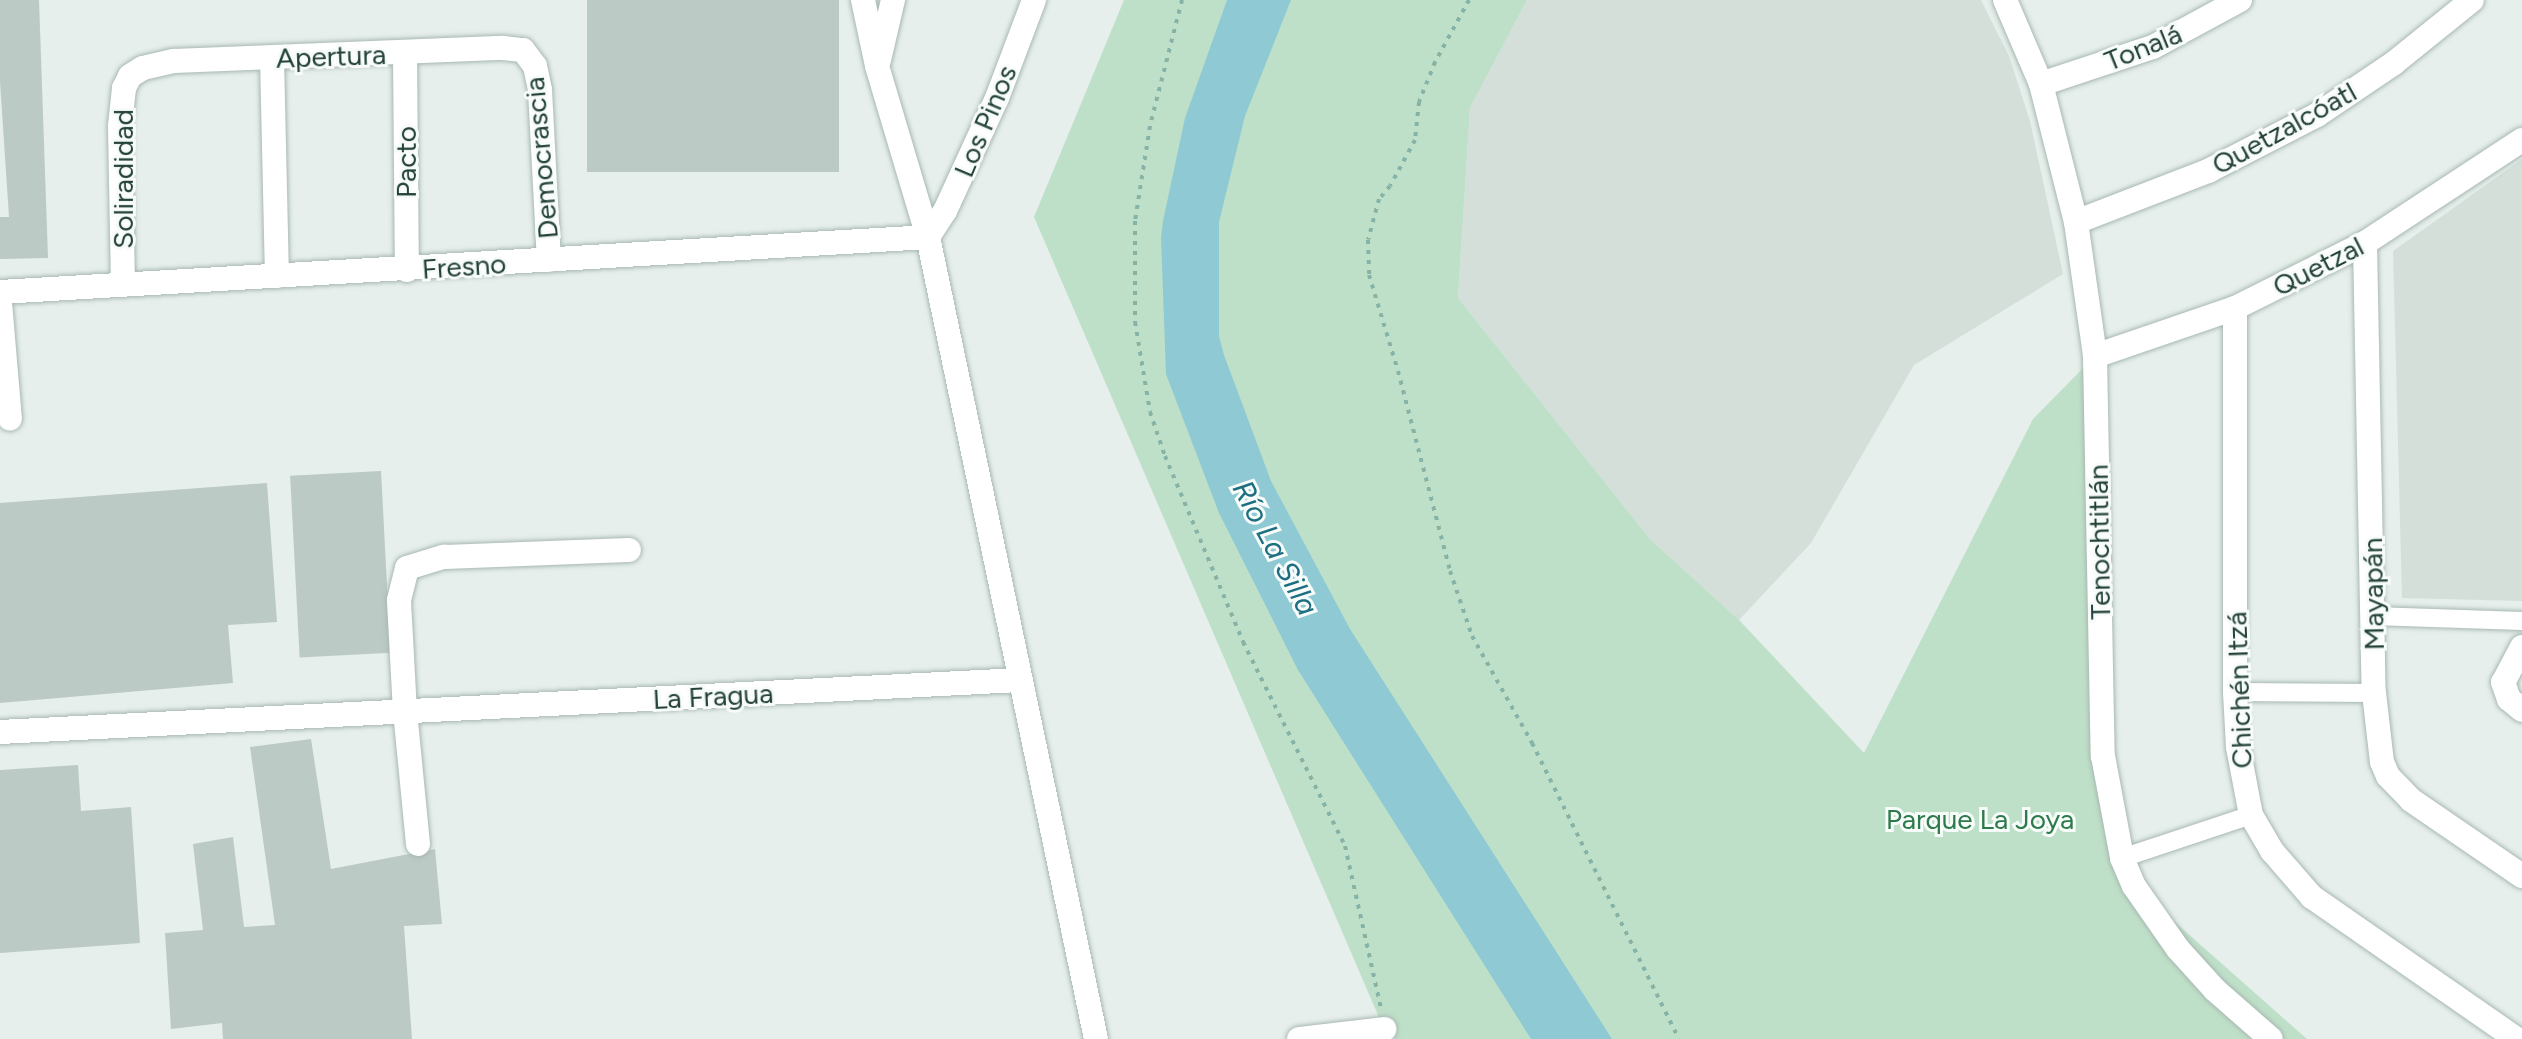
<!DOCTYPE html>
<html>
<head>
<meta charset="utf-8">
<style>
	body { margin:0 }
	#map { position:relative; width:2522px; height:1039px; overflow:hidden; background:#e6efeb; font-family:Figtree,sans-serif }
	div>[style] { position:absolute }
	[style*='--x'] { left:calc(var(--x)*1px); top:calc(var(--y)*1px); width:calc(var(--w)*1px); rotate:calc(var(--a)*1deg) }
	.built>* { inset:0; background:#d4dfda }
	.green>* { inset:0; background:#bfe0c8 }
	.water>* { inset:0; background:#8ec9d4 }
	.building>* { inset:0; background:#bbcac4; transform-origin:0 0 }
	.path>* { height:4px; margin-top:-2px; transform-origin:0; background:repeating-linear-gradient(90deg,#86b3a5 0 4px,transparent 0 10px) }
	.roads { filter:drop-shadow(0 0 2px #a8b8b2) drop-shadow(0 0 2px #a8b8b2) }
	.pedestrian>* { height:18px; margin:-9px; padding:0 9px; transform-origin:9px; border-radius:9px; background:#fff }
	.minor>* { height:24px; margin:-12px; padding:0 12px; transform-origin:12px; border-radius:12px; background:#fff }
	span { translate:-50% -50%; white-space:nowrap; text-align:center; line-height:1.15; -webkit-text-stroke:6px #f7fbf9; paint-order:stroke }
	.street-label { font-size:28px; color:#24423a }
	.park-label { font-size:28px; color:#2d7a4b }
	.water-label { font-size:30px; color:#1c6f80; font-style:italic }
</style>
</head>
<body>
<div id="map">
	<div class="built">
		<div style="clip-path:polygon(1527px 0,1981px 0,2009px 56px,2030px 121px,2063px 274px,1914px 365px,1811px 543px,1739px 620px,1650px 539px,1458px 298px,1470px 108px)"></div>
		<div style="clip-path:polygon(2522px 159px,2522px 601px,2402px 598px,2393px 251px)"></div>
	</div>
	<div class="green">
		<div style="clip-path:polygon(1124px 0,1527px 0,1470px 108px,1458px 298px,1650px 539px,1739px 620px,1864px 753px,2033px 419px,2095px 356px,2101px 719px,2134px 886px,2307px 1039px,1395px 1039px,1384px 1029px,1034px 217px)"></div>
	</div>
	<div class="water">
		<div style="clip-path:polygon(1227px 0,1291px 0,1245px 116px,1219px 222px,1219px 336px,1224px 355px,1271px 481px,1350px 629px,1612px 1039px,1531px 1039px,1298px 670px,1219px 513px,1166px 374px,1161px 238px,1163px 221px,1185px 118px)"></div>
	</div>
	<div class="building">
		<div style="clip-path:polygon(0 0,39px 0,48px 258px,0 259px,0 217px,9px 217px,0 82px)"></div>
		<div style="left:587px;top:0;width:252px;height:172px"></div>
		<div style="left:381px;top:471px;width:182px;height:91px;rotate:87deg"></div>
		<div style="clip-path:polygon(267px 483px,277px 622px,228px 625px,233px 683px,0 703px,0 503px)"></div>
		<div style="clip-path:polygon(311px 739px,331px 869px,435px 849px,442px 924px,404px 926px,412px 1039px,223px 1039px,222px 1023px,171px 1029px,165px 933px,203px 930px,193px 844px,233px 837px,244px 927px,275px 925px,250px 747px)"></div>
		<div style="clip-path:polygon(78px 765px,81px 811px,131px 807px,140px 943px,0 953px,0 770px)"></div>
	</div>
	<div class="path">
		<div style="--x:1182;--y:0;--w:130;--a:104.3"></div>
		<div style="--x:1150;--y:126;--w:96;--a:99"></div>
		<div style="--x:1135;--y:221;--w:101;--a:90"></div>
		<div style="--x:1135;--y:322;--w:91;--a:80.5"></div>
		<div style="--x:1150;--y:412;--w:46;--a:71.2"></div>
		<div style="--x:1165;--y:456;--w:202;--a:67.2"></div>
		<div style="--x:1243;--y:642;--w:228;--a:63.4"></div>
		<div style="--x:1345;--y:846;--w:167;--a:77.5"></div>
		<div style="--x:1469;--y:0;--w:71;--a:118.7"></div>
		<div style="--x:1435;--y:62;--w:43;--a:111.8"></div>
		<div style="--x:1419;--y:102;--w:38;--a:96"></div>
		<div style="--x:1415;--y:140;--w:52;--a:118.5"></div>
		<div style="--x:1390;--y:186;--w:17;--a:130"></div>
		<div style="--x:1379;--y:199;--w:42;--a:105"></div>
		<div style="--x:1368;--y:240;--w:35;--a:88"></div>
		<div style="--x:1369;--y:275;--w:100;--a:73.2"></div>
		<div style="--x:1398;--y:371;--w:207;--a:75.4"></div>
		<div style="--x:1450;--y:571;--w:69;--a:71.3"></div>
		<div style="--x:1472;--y:636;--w:123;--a:60.7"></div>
		<div style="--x:1532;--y:743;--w:330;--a:63.6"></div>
	</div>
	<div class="roads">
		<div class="pedestrian">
			<div style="--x:2373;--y:616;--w:149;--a:1.9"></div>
			<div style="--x:2235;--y:692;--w:139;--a:0.4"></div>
			<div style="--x:2122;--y:858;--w:136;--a:-18.4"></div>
		</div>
		<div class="minor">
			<div style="--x:863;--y:0;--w:67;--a:78"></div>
			<div style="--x:877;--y:66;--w:178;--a:73.4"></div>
			<div style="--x:928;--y:237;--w:819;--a:78.17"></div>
			<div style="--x:2005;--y:0;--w:91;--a:66.8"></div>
			<div style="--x:2041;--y:84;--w:142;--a:75.8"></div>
			<div style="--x:2076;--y:222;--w:135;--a:81.9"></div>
			<div style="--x:2095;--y:356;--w:400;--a:88.9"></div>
			<div style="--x:2103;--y:756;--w:104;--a:79.4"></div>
			<div style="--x:2122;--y:858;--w:30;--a:67"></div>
			<div style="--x:2134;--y:886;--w:77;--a:55.1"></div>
			<div style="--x:2178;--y:949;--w:55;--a:47.9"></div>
			<div style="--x:2215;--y:990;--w:74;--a:41.2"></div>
			<div style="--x:405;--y:54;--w:216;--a:89.5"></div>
			<div style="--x:272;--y:58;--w:218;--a:88.7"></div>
			<div style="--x:879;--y:60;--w:62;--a:-76.9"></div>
			<div style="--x:2041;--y:84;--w:118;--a:-18.3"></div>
			<div style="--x:2153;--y:47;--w:99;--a:-28.4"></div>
			<div style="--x:2076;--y:222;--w:142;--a:-21.1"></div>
			<div style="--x:2208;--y:171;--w:123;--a:-27.2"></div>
			<div style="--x:2317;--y:115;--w:93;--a:-34"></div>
			<div style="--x:2394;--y:63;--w:100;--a:-38.9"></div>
			<div style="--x:2365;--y:243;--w:450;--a:88.9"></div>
			<div style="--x:2374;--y:693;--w:69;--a:83.4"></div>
			<div style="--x:2382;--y:762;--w:15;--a:67"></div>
			<div style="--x:2388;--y:776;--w:33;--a:46"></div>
			<div style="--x:2411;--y:800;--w:135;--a:34.4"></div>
			<div style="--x:123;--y:285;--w:159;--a:-91.1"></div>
			<div style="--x:120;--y:126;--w:38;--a:-84"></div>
			<div style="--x:124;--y:88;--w:13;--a:-63"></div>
			<div style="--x:130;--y:76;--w:15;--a:-32"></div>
			<div style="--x:143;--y:68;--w:32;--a:-13"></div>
			<div style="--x:174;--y:61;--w:329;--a:-2.3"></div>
			<div style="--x:503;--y:48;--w:20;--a:6"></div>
			<div style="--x:523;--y:50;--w:20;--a:53"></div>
			<div style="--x:535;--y:66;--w:25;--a:78"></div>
			<div style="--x:540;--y:90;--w:170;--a:87"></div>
			<div style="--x:0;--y:292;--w:930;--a:-3.39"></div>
			<div style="--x:928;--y:237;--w:31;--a:-57"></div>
			<div style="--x:945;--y:211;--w:124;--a:-65.3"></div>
			<div style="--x:997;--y:98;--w:105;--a:-69.3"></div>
			<div style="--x:0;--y:303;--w:116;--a:85.1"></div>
			<div style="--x:2235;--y:308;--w:384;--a:90"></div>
			<div style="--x:2235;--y:692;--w:55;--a:86.9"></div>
			<div style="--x:2238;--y:747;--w:69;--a:79.2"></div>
			<div style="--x:2251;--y:815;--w:42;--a:59.7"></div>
			<div style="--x:2272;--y:851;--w:61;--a:49"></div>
			<div style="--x:2312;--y:897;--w:249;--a:34.8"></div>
			<div style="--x:2095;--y:356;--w:148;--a:-18.9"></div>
			<div style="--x:2235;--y:308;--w:145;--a:-26.6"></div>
			<div style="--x:2365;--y:243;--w:188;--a:-33.3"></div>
			<div style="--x:2522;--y:647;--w:40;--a:118"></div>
			<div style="--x:2503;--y:682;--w:18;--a:71"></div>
			<div style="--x:2509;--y:699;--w:17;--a:40"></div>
			<div style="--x:0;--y:732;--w:1021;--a:-2.92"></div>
			<div style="--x:418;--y:844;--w:133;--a:-95.6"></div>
			<div style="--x:405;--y:712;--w:112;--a:-93.1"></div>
			<div style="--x:399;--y:600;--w:33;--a:-76"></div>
			<div style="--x:407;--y:568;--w:39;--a:-17"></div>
			<div style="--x:444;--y:557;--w:185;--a:-2.2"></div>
			<div style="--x:1299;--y:1039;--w:86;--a:-6.7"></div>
		</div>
	</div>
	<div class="street-label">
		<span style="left:2143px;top:47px;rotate:-22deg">Tonalá</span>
		<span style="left:331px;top:56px;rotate:-2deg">Apertura</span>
		<span style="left:985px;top:121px;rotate:-67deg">Los Pinos</span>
		<span style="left:2284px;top:128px;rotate:-29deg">Quetzalcóatl</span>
		<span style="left:541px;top:158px;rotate:-95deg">Democrascia</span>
		<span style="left:406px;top:162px;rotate:-90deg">Pacto</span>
		<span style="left:123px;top:179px;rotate:-90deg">Soliradidad</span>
		<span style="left:464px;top:266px;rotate:-4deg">Fresno</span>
		<span style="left:2318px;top:266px;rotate:-27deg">Quetzal</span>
		<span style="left:2099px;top:542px;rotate:-91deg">Tenochtitlán</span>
		<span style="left:2373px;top:594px;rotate:-91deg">Mayapán</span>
		<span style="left:2239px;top:690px;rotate:-92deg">Chichén Itzá</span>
		<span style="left:713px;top:696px;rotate:-3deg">La Fragua</span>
	</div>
	<div class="park-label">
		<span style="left:1980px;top:819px">Parque La Joya</span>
	</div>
	<div class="water-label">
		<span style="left:1275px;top:548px;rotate:62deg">Río La Silla</span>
	</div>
</div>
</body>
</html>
